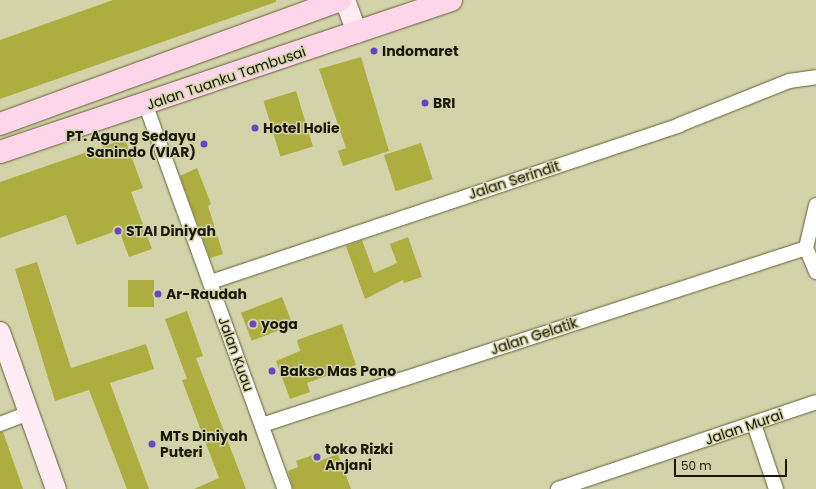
<!DOCTYPE html>
<html>
<head>
<meta charset="utf-8">
<style>
	body { margin:0 }
	#map { position:relative; width:816px; height:489px; overflow:hidden; background:#d2d3a8; font-family:Poppins,sans-serif }
	div>[style] { position:absolute }
	[style*='--x'] { left:calc(var(--x)*1px); top:calc(var(--y)*1px); width:calc(var(--w)*1px); rotate:calc(var(--a)*1deg) }
	.building>* { inset:0; background:#aead40; transform-origin:0 0 }
	.roads { filter:drop-shadow(0 0 1px #61613a) drop-shadow(0 0 1px #61613a) }
	.street>* { height:14px; margin:-7px; padding:0 7px; transform-origin:7px; border-radius:7px; background:#fff }
	.secondary>* { height:20px; margin:-10px; padding:0 10px; transform-origin:10px; border-radius:10px; background:#feebf4 }
	.primary>* { height:22px; margin:-11px; padding:0 11px; transform-origin:11px; border-radius:11px; background:#fdd7e9 }
	.dots>* { width:11px; height:11px; translate:-50% -50%; box-sizing:border-box; border:2px solid #d2d3a8; border-radius:50% }
	span { translate:-50% -50%; white-space:nowrap; text-align:center; line-height:1.15; -webkit-text-stroke:3px #d2d3a8; paint-order:stroke }
	.poi-label { font-size:14px; color:#181809; font-weight:700 }
	.left { translate:0 -50%; text-align:left }
	.right { translate:-100% -50%; text-align:right }
	.street-label { font-size:14px; color:#181809 }
	.scale { position:absolute; left:674px; top:459px; width:113px; height:18px; box-sizing:border-box; border:2px solid #181809; border-top:0; padding-left:5px; font-size:12px; line-height:14px; white-space:nowrap; color:#181809; -webkit-text-stroke:3px #d2d3a8; paint-order:stroke }
</style>
</head>
<body>
<div id="map">
	<div class="building">
		<div style="clip-path:polygon(113px 0,276px 0,276px 2px,0 99px,0 40px)"></div>
		<div style="clip-path:polygon(361px 57px,389px 151px,343px 166px,338px 151px,346px 148px,319px 69px)"></div>
		<div style="left:296px;top:91px;width:58px;height:34px;rotate:73deg"></div>
		<div style="clip-path:polygon(125px 139px,143px 188px,131px 192px,152px 249px,129px 257px,119px 230px,77px 245px,66px 215px,0 238px,0 182px)"></div>
		<div style="left:421px;top:143px;width:38px;height:39px;rotate:72deg"></div>
		<div style="clip-path:polygon(197px 168px,211px 204px,208px 206px,223px 254px,210px 258px,180px 176px)"></div>
		<div style="clip-path:polygon(408px 237px,422px 277px,404px 283px,403px 280px,365px 299px,346px 246px,362px 240px,374px 273px,397px 263px,390px 244px)"></div>
		<div style="clip-path:polygon(37px 262px,71px 368px,146px 344px,154px 369px,110px 383px,149px 489px,127px 489px,89px 390px,55px 401px,15px 269px)"></div>
		<div style="left:128px;top:280px;width:26px;height:27px"></div>
		<div style="left:282px;top:297px;width:30px;height:44px;rotate:69deg"></div>
		<div style="clip-path:polygon(187px 311px,203px 356px,196px 358px,246px 489px,194px 489px,219px 478px,182px 380px,187px 379px,165px 319px)"></div>
		<div style="clip-path:polygon(342px 324px,356px 365px,307px 383px,310px 392px,290px 399px,276px 361px,300px 351px,297px 340px)"></div>
		<div style="clip-path:polygon(0 432px,3px 432px,23px 489px,0 489px)"></div>
		<div style="clip-path:polygon(338px 454px,351px 489px,293px 489px,288px 471px,298px 467px,296px 461px,313px 455px,316px 462px)"></div>
	</div>
	<div class="roads">
		<div class="street">
			<div style="--x:146;--y:106;--w:407;--a:70.1"></div>
			<div style="--x:816;--y:205;--w:44;--a:103.1"></div>
			<div style="--x:806;--y:248;--w:26;--a:67"></div>
			<div style="--x:211;--y:282;--w:494;--a:-18.5"></div>
			<div style="--x:679;--y:125;--w:118;--a:-21.8"></div>
			<div style="--x:789;--y:81;--w:27;--a:-8"></div>
			<div style="--x:0;--y:424;--w:31;--a:-21"></div>
			<div style="--x:754;--y:424;--w:69;--a:71.3"></div>
			<div style="--x:262;--y:425;--w:572;--a:-18.02"></div>
			<div style="--x:558;--y:489;--w:272;--a:-18.6"></div>
		</div>
		<div class="secondary">
			<div style="--x:345;--y:0;--w:35;--a:70"></div>
			<div style="--x:0;--y:332;--w:167;--a:70.4"></div>
		</div>
		<div class="primary">
			<div style="--x:0;--y:124;--w:362;--a:-20"></div>
			<div style="--x:0;--y:152;--w:476;--a:-18.6"></div>
		</div>
	</div>
	<div class="dots">
		<div style="left:374px;top:51px;background:#6448c1"></div>
		<div style="left:425px;top:103px;background:#6448c1"></div>
		<div style="left:255px;top:128px;background:#6448c1"></div>
		<div style="left:204px;top:144px;background:#6448c1"></div>
		<div style="left:118px;top:231px;background:#6448c1"></div>
		<div style="left:158px;top:294px;background:#6448c1"></div>
		<div style="left:253px;top:324px;background:#6448c1"></div>
		<div style="left:272px;top:371px;background:#6448c1"></div>
		<div style="left:152px;top:444px;background:#6448c1"></div>
		<div style="left:317px;top:457px;background:#6448c1"></div>
	</div>
	<div class="poi-label">
		<span class="left" style="left:382px;top:51px">Indomaret</span>
		<span class="left" style="left:433px;top:103px">BRI</span>
		<span class="left" style="left:263px;top:128px">Hotel Holie</span>
		<span class="right" style="left:196px;top:144px">PT. Agung Sedayu<br>Sanindo (VIAR)</span>
		<span class="left" style="left:126px;top:231px">STAI Diniyah</span>
		<span class="left" style="left:166px;top:294px">Ar-Raudah</span>
		<span class="left" style="left:261px;top:324px">yoga</span>
		<span class="left" style="left:280px;top:371px">Bakso Mas Pono</span>
		<span class="left" style="left:160px;top:444px">MTs Diniyah<br>Puteri</span>
		<span class="left" style="left:325px;top:457px">toko Rizki<br>Anjani</span>
	</div>
	<div class="street-label">
		<span style="left:226px;top:78px;rotate:-19deg">Jalan Tuanku Tambusai</span>
		<span style="left:514px;top:180px;rotate:-18deg">Jalan Serindit</span>
		<span style="left:534px;top:336px;rotate:-18deg">Jalan Gelatik</span>
		<span style="left:236px;top:354px;rotate:70deg">Jalan Kuau</span>
		<span style="left:744px;top:427px;rotate:-19deg">Jalan Murai</span>
	</div>
	<div class="scale">50 m</div>
</div>
</body>
</html>
